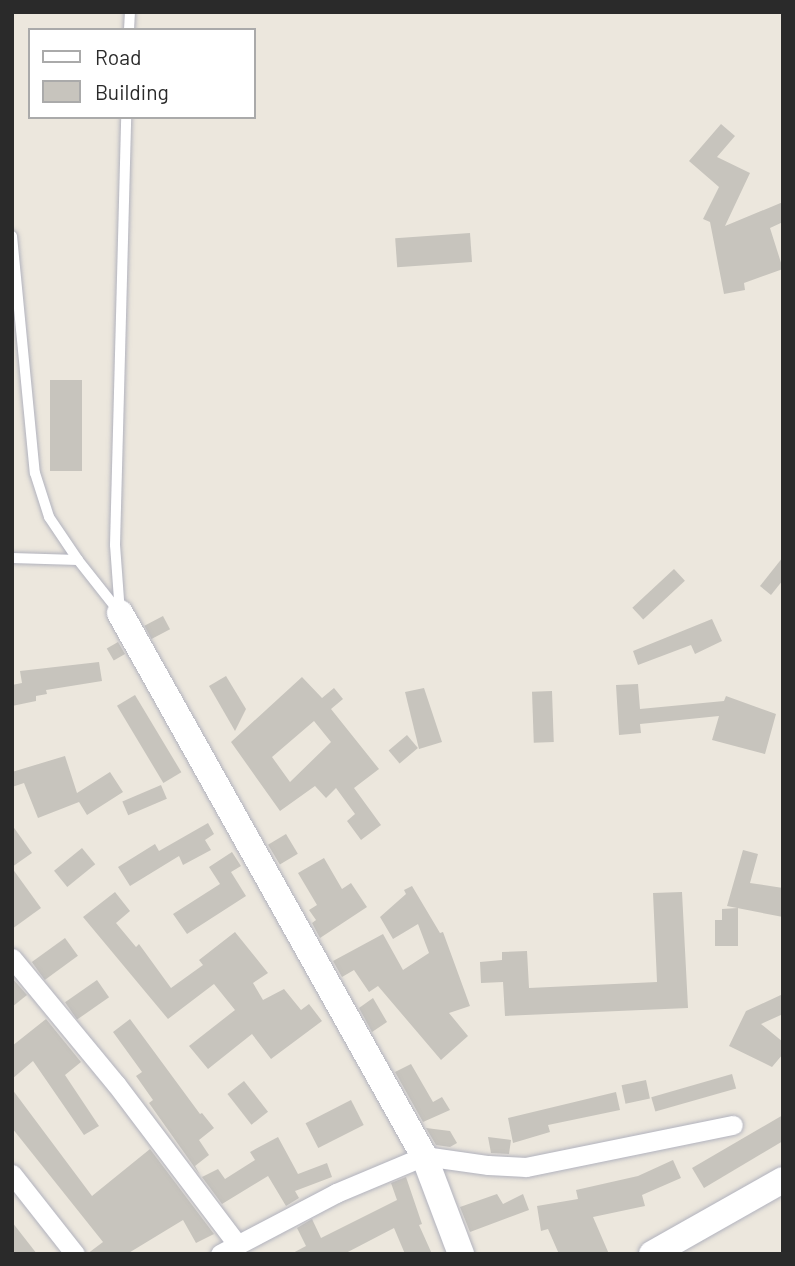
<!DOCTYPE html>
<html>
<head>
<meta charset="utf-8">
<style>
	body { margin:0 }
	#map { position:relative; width:795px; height:1266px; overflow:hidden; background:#ece7dd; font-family:Barlow,sans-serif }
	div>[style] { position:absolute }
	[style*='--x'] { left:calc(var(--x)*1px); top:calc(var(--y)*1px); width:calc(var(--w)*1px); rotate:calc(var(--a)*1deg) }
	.building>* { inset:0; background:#c7c4bd; transform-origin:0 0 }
	.roads { filter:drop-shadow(0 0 2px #b1b2bd) drop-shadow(0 0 2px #b1b2bd) }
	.lane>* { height:10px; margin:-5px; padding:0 5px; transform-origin:5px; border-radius:5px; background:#fff }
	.street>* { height:19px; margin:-9.5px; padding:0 9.5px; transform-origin:9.5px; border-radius:9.5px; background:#fff }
	.secondary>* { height:26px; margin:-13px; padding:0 13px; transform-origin:13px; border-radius:13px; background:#fff }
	span { translate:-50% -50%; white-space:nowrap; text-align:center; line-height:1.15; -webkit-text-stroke:6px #fff; paint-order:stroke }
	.frame { position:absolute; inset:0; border:14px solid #2a2a2a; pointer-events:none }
	.legend { position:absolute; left:28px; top:28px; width:228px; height:91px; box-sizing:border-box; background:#fff; border:2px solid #aaa; margin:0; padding:9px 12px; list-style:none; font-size:21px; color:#2a2a2a }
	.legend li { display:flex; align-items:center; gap:14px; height:35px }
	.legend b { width:35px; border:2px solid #aaa }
</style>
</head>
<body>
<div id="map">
	<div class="building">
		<div style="clip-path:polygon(721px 124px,735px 136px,717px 157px,750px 173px,725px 226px,783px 202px,783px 222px,770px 228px,783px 269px,744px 283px,745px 290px,724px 294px,710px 222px,703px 219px,719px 187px,689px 161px)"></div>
		<div style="left:470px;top:233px;width:29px;height:75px;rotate:86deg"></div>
		<div style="left:50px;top:380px;width:32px;height:91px"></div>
		<div style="clip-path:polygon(783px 557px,783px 580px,771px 595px,760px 586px)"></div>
		<div style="left:674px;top:569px;width:16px;height:57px;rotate:47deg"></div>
		<div style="left:163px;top:616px;width:15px;height:21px;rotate:62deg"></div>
		<div style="clip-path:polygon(712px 619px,722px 641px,695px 654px,691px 645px,638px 665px,633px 651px)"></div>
		<div style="left:118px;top:642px;width:14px;height:13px;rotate:60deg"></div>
		<div style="clip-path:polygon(99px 662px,102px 681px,46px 690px,47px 694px,36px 696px,36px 701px,12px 706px,12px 685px,22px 683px,20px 671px)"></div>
		<div style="clip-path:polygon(226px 676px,246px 709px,235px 731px,209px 686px)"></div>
		<div style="clip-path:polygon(evenodd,302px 677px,322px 698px,334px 688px,343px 699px,331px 709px,379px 769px,354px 788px,381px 825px,361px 840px,347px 821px,355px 814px,336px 788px,326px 798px,315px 786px,280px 811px,231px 742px,302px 677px,314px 721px,331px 742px,290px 782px,272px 757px,314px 721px)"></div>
		<div style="clip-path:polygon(638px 684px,640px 709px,724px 701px,726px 696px,776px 714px,765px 754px,712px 740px,719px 716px,640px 724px,641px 733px,619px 735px,616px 685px)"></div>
		<div style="clip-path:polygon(424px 688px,442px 742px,419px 749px,405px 692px)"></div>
		<div style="left:552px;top:691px;width:51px;height:20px;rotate:88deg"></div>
		<div style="left:135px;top:695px;width:90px;height:21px;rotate:59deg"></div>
		<div style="left:407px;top:735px;width:17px;height:24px;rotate:50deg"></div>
		<div style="clip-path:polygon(65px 756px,77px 793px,110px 772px,123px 792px,87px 815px,79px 802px,38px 818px,24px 783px,12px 787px,12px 772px)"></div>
		<div style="left:161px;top:785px;width:15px;height:42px;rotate:67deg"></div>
		<div style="clip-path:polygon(208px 823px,214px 834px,205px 840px,211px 850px,183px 865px,179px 856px,130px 886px,118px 867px,155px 844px,159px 851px)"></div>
		<div style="clip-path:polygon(12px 825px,32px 853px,12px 867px)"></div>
		<div style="left:286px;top:834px;width:23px;height:21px;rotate:59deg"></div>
		<div style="left:82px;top:848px;width:21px;height:36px;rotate:51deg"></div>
		<div style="clip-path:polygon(743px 850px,758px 854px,750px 883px,783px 888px,783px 917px,727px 906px)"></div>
		<div style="clip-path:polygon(232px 852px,241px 866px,231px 872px,246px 896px,187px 934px,173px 914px,220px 884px,209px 867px)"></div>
		<div style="clip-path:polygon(324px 858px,342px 889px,351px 883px,367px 907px,320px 938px,312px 923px,316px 920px,309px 910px,317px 905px,298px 873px)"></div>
		<div style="clip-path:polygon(12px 868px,41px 908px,12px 929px)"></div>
		<div style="clip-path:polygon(412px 886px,440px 933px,443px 932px,470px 1006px,449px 1013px,468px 1036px,441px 1060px,378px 986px,369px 992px,354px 970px,342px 977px,333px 961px,383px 934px,403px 970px,429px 953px,418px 924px,393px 939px,380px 917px,406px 894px,404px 890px)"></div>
		<div style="clip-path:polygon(115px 892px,130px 911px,116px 923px,136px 947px,139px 944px,171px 988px,203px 965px,199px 960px,235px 932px,268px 973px,253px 983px,263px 1000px,284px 989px,301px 1010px,309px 1004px,322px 1021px,271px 1059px,252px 1034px,208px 1069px,189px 1046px,235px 1010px,214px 984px,168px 1019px,83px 917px)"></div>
		<div style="clip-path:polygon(682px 892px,688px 1008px,505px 1016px,503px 982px,481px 983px,480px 962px,502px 960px,502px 952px,527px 951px,529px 988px,657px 982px,653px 893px)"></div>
		<div style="clip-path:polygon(738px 908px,738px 946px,715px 946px,715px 920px,722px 920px,722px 909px)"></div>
		<div style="left:65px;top:938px;width:22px;height:41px;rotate:54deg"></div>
		<div style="clip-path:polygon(12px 978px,27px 995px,12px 1007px)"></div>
		<div style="left:97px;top:980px;width:21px;height:39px;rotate:55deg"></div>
		<div style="clip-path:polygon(783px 994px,783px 1014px,761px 1024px,783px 1042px,783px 1054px,772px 1067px,729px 1046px,746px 1011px)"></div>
		<div style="clip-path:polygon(373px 998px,387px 1022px,372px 1032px,359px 1008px)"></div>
		<div style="clip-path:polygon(46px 1019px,81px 1062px,65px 1075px,99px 1126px,84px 1135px,33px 1061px,12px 1079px,12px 1046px)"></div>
		<div style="clip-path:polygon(130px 1019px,200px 1114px,202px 1113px,214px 1128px,199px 1140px,209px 1155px,195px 1166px,200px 1175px,149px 1103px,153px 1100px,136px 1076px,142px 1072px,113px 1032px)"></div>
		<div style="clip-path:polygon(411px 1064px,433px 1102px,442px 1097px,450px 1110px,423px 1122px,395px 1072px)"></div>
		<div style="left:732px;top:1074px;width:15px;height:84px;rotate:74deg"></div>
		<div style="left:646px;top:1080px;width:19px;height:25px;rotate:78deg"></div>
		<div style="left:244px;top:1081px;width:39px;height:21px;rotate:52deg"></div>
		<div style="clip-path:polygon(12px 1089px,92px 1196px,150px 1149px,214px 1234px,196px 1243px,183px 1220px,127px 1254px,87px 1254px,103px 1242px,12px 1128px)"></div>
		<div style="clip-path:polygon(616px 1092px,620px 1110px,548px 1125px,550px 1132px,513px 1143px,508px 1118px)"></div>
		<div style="left:351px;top:1100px;width:28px;height:51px;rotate:63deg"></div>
		<div style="clip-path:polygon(783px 1115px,783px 1141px,704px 1188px,692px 1168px)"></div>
		<div style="clip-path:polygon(426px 1128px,450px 1131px,457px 1143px,450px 1147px,436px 1145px)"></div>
		<div style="clip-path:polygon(278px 1137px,298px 1174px,327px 1163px,332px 1177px,295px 1191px,299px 1198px,286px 1206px,268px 1176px,222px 1204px,202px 1177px,218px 1169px,225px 1179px,255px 1160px,250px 1152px)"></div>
		<div style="clip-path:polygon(488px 1137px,511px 1140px,509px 1154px,491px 1153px)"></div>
		<div style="clip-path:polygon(673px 1160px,681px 1178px,642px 1195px,645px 1206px,593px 1217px,609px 1254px,559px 1254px,548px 1229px,541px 1231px,537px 1206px,578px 1199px,576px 1190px,638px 1176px)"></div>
		<div style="clip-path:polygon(406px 1177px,422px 1224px,419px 1225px,432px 1254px,405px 1254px,394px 1228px,344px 1254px,291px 1254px,306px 1246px,297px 1228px,312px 1219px,321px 1238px,397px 1200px,391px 1183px)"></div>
		<div style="clip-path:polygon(497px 1194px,503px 1204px,523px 1194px,529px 1210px,470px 1232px,460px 1207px)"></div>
		<div style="clip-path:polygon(12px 1222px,37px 1254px,12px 1254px)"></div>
	</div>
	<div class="roads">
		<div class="lane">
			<div style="--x:129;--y:30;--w:18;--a:-87"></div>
			<div style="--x:12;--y:236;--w:238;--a:84.5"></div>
			<div style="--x:35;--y:473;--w:46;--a:72.3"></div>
			<div style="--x:49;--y:517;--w:52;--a:56"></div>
			<div style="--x:12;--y:558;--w:66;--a:1.7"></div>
			<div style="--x:78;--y:560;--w:68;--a:51.6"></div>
			<div style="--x:120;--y:613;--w:68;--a:-94.2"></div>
			<div style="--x:115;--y:545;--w:428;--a:-88.5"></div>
		</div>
		<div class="street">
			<div style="--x:12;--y:958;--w:163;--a:50.5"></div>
			<div style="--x:116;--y:1084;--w:201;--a:52.9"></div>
			<div style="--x:12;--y:1174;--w:102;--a:51.8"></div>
			<div style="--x:220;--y:1254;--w:131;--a:-27.7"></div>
			<div style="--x:336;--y:1193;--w:95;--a:-22.8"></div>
			<div style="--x:424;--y:1156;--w:65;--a:8"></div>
			<div style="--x:488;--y:1165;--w:38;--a:3"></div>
			<div style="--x:526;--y:1167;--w:211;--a:-11.5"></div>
		</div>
		<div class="secondary">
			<div style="--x:120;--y:613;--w:622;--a:60.76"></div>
			<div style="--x:424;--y:1156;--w:105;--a:69.3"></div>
			<div style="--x:652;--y:1254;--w:150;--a:-29.5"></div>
		</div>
	</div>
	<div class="frame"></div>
	<ul class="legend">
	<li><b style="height:9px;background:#fff"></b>Road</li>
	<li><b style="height:19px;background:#c7c4bd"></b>Building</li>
	</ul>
</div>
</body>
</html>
